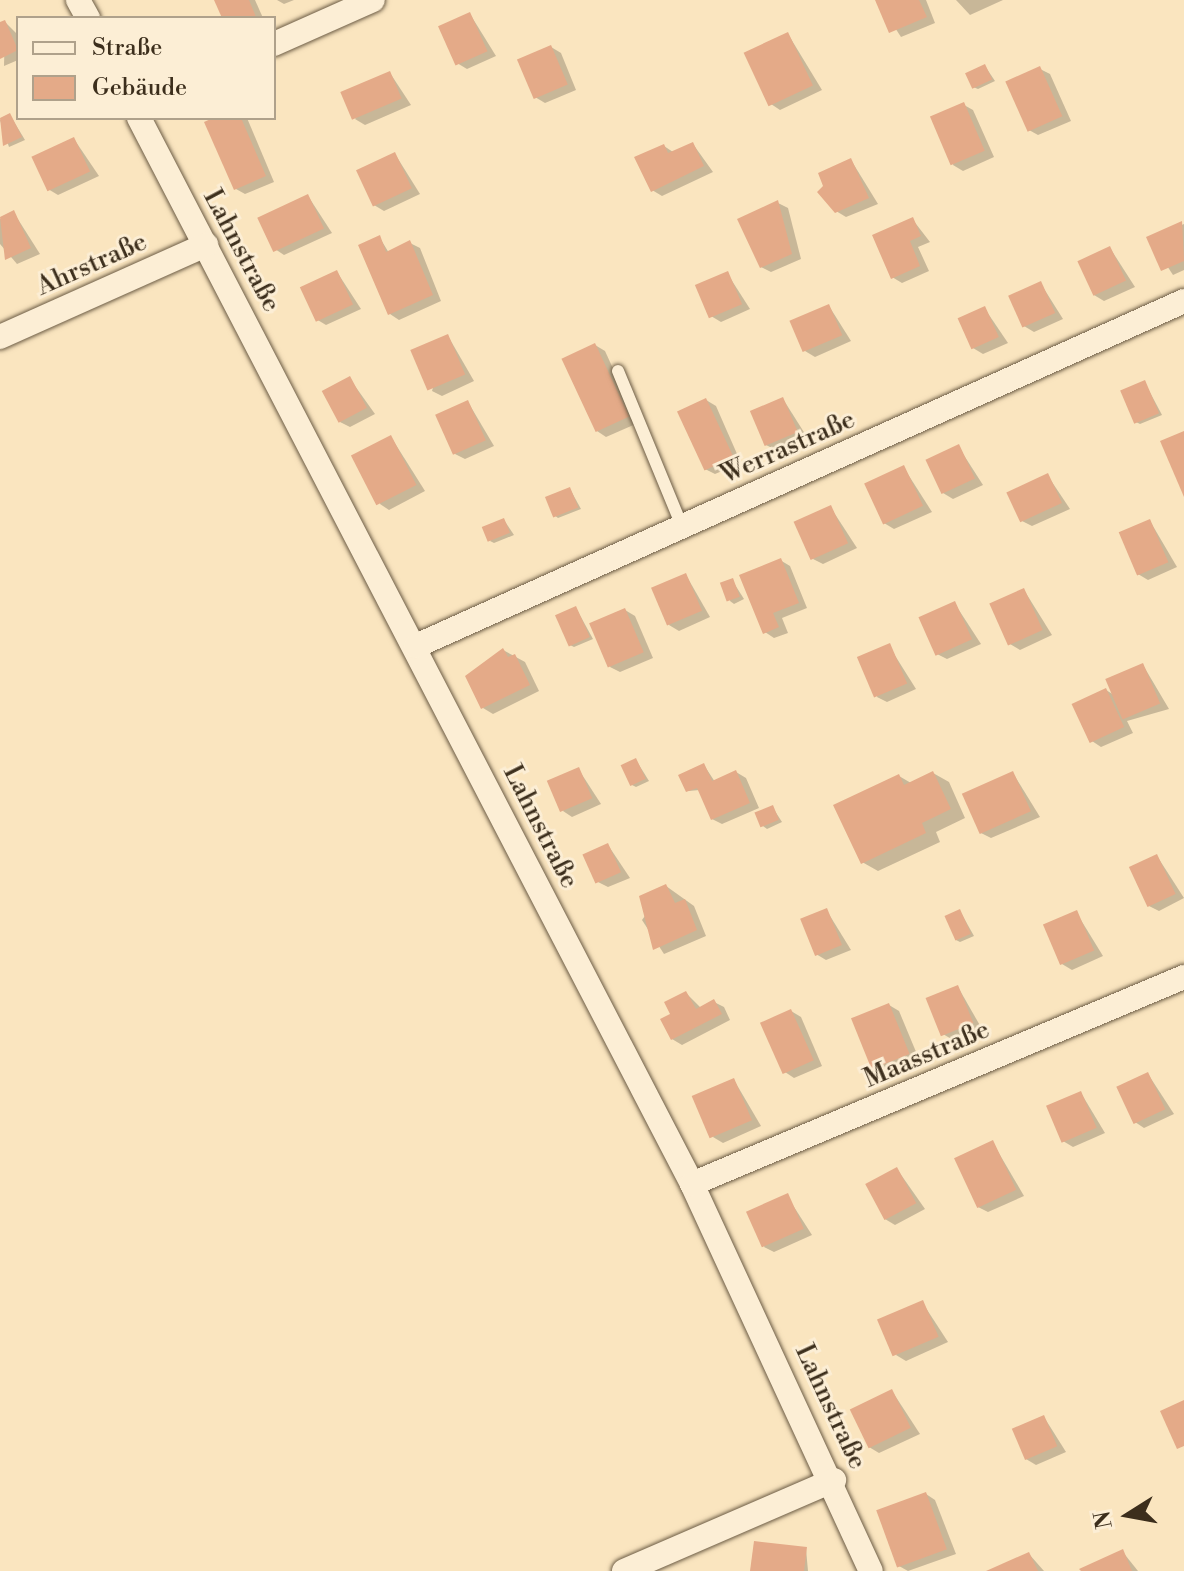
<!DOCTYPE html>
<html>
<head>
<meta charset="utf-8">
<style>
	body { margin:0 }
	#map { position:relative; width:1184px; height:1571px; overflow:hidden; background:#fae5bf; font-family:"Libre Bodoni",serif }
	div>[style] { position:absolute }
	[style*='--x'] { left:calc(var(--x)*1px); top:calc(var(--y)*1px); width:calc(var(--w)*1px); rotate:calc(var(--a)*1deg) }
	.shadow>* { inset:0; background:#0003 }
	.building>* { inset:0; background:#e4aa88; transform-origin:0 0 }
	.roads { filter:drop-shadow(0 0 2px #6c5c45) drop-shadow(0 0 2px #6c5c45) }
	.service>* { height:12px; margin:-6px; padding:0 6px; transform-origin:6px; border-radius:6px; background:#fceed5 }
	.minor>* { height:24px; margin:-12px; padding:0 12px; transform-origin:12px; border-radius:12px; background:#fceed5 }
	span { translate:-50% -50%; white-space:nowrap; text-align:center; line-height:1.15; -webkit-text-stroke:6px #fceed5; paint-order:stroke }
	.street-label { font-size:26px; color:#3c2e1c }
	.legend { position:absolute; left:16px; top:16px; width:260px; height:104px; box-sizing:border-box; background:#fceed5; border:2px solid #afa18b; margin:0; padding:10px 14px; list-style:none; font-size:24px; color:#3c2e1c }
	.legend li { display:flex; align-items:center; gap:16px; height:40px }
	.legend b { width:40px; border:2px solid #afa18b }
	.north { position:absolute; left:1088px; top:1475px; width:80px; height:80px; -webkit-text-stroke:6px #fceed5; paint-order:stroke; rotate:259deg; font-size:22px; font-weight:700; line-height:32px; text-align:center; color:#3c2e1c }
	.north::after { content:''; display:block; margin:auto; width:28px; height:36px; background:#3c2e1c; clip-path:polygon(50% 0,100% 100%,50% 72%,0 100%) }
</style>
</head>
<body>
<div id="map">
	<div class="shadow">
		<div style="clip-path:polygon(216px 0,255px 0,263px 18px,224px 18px)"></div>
		<div style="clip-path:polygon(277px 0,294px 0,284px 4px)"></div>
		<div style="clip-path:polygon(877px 0,926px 0,935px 23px,901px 37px)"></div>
		<div style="clip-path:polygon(956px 0,1003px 0,970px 15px)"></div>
		<div style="clip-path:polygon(470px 14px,496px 56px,467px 69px,457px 63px)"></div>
		<div style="clip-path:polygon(5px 22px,18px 35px,18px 60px,4px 66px)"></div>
		<div style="clip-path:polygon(788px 34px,822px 90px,780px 110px,771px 104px)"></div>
		<div style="clip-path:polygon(551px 47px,561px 53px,576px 90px,545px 103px,535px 97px)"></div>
		<div style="clip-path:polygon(985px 66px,995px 81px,978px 89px,973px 87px)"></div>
		<div style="clip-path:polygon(1040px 69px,1050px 74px,1071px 121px,1038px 135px,1029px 130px)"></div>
		<div style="clip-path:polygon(390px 73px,411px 105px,365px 125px,355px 119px)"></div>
		<div style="clip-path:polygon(964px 105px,973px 110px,994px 157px,963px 171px,953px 165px)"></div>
		<div style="clip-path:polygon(10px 115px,25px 140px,9px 147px,0 120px)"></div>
		<div style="clip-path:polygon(218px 118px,247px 118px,274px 182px,245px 194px,236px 189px)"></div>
		<div style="clip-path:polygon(74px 139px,99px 176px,58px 195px,48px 189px)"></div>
		<div style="clip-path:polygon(693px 144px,713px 172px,662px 196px,652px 190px,664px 146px,673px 152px)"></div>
		<div style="clip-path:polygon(395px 154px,420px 194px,384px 211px,374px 205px)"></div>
		<div style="clip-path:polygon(851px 160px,878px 204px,846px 217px,836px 211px)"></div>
		<div style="clip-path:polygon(308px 196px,332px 233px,284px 255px,275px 249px)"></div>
		<div style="clip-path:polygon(778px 203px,788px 208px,801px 259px,771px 272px,761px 267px)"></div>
		<div style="clip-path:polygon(14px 213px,40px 254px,17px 264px,0 244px,0 219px)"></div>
		<div style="clip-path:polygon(913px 220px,930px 242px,918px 247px,929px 271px,902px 283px,892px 277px)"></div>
		<div style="clip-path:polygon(1184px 224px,1184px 270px,1173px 275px,1149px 238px)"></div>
		<div style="clip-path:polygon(380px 238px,389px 253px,410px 243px,420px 248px,441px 301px,399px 320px,390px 314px)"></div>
		<div style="clip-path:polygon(1110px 248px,1135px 287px,1104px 301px,1094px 295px)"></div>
		<div style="clip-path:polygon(337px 272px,361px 309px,326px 325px,316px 319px)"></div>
		<div style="clip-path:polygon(727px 273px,750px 309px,721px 322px,711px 316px)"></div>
		<div style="clip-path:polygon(1041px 284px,1063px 319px,1034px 332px,1024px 326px)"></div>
		<div style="clip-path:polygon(829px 306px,851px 341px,815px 357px,805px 351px)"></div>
		<div style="clip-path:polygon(985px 309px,1008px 343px,983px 354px,973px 348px)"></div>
		<div style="clip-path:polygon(448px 336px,474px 381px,442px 396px,432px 391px)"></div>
		<div style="clip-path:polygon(595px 345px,605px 351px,638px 423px,606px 437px,597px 431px)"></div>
		<div style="clip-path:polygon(350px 379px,375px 414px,350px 427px,340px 422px)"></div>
		<div style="clip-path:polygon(1145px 383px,1162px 415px,1140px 424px,1136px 422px)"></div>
		<div style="clip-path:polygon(783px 399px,807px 437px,776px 450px,766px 445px)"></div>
		<div style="clip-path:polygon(706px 400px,716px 406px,741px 463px,715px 474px,705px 469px)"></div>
		<div style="clip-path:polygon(468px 402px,494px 446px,465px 459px,455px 454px)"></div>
		<div style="clip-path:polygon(391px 437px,425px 491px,389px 510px,380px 504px)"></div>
		<div style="clip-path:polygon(958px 446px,983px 485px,953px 499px,943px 493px)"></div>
		<div style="clip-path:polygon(904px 468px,932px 512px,894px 529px,884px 523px)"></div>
		<div style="clip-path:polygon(1048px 476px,1070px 509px,1032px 526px,1022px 521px)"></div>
		<div style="clip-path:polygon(570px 489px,581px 509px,558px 518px,554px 515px)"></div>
		<div style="clip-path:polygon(831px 508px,857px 548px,823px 564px,813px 559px)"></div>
		<div style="clip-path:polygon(504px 520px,514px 535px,494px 543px,490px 541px)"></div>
		<div style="clip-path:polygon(1150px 521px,1177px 567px,1148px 580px,1138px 574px)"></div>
		<div style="clip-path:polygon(780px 560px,790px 566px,807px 608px,782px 618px,788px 633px,774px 638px,765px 632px)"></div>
		<div style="clip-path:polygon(686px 575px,710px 617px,679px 631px,669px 625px)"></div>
		<div style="clip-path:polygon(732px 580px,744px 599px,734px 604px,730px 601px)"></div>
		<div style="clip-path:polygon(1024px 590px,1052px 635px,1020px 650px,1010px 644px)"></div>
		<div style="clip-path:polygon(955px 604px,981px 644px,947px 659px,937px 654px)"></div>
		<div style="clip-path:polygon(576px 608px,593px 639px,574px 647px,570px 645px)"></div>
		<div style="clip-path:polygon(625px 610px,635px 616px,653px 658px,620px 672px,610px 667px)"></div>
		<div style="clip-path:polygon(889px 646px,916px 689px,887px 702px,877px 697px)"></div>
		<div style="clip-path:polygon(503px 650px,525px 662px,539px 691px,493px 714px,483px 708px)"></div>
		<div style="clip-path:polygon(1143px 665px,1169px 709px,1127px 721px,1133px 733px,1101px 747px,1092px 741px,1106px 690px,1114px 695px)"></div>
		<div style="clip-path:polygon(636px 760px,649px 781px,636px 787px,632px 785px)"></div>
		<div style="clip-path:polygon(704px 765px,715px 782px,736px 772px,746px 778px,759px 808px,722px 824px,712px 819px,700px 790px,688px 791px)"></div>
		<div style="clip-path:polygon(579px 770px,601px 804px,572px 817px,563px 811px)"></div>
		<div style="clip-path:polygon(933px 773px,949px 782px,965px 818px,936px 832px,940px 842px,878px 871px,862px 862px,899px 776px,911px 783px)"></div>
		<div style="clip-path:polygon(1013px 773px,1040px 817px,991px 838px,981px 833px)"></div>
		<div style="clip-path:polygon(773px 808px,782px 822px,767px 829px,763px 826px)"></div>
		<div style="clip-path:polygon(608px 845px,630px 878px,608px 887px,598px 882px)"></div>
		<div style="clip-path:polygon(1157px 856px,1184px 898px,1159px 911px,1149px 906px)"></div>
		<div style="clip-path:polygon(666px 886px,694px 906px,706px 936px,664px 954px,642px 920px)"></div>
		<div style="clip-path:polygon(827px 911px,851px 950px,826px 960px,816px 954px)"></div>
		<div style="clip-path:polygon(960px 911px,974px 936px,960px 942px,956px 940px)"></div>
		<div style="clip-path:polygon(1076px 912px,1103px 956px,1072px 970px,1062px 964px)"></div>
		<div style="clip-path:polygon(958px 987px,982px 1029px,953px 1040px,943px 1034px)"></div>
		<div style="clip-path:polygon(686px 993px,701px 1008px,714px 1002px,724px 1007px,730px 1020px,682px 1045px,672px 1039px,673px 1015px)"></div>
		<div style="clip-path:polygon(889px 1005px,899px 1011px,919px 1059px,884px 1074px,874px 1068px)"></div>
		<div style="clip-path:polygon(791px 1011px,801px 1017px,822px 1066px,794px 1078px,785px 1072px)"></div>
		<div style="clip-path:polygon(1148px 1074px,1174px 1114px,1144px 1128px,1135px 1122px)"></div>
		<div style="clip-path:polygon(734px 1080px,761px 1126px,723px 1143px,713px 1137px)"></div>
		<div style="clip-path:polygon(1081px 1093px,1105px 1133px,1073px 1147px,1063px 1141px)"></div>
		<div style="clip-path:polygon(993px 1143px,1024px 1196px,988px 1212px,978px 1207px)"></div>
		<div style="clip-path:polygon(897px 1169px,925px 1209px,895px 1225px,885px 1219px)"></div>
		<div style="clip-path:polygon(787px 1196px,812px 1235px,774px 1252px,764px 1247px)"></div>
		<div style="clip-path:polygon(922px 1302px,948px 1342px,906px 1361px,896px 1355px)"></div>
		<div style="clip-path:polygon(892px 1391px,920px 1434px,879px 1453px,869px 1447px)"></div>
		<div style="clip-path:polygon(1044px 1417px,1066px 1452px,1036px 1465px,1026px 1459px)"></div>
		<div style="clip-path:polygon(926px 1494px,935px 1500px,956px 1554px,908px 1571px,899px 1566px)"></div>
		<div style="clip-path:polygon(806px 1549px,808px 1571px,752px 1571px)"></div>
		<div style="clip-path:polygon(1122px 1551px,1138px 1571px,1083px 1571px)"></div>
		<div style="clip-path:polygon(1029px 1554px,1044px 1571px,991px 1571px)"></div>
	</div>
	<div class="building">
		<div style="clip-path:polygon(214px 0,249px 0,256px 17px,222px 18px)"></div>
		<div style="clip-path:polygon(875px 0,919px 0,927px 17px,889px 33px)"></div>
		<div style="left:470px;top:12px;width:43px;height:35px;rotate:66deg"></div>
		<div style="clip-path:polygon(5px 20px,18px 50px,0 59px,0 22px)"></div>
		<div style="left:788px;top:32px;width:59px;height:49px;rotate:65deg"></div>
		<div style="left:551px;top:45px;width:43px;height:37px;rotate:67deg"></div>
		<div style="left:985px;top:64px;width:17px;height:22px;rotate:65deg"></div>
		<div style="left:1040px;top:66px;width:55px;height:38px;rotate:66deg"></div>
		<div style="left:390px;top:71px;width:30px;height:54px;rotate:67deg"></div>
		<div style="left:964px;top:102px;width:53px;height:37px;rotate:67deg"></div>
		<div style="clip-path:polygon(10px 113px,22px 137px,3px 146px,0 118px)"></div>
		<div style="clip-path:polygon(213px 118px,241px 118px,266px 176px,234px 190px,204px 122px)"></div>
		<div style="left:74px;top:137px;width:38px;height:47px;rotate:65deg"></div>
		<div style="clip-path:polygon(693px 142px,704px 166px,651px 192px,634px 157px,664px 144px,668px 153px)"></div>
		<div style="left:395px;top:152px;width:40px;height:43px;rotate:65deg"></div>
		<div style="clip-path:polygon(851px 158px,869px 198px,835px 213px,817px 192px,823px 186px,818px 173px)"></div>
		<div style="left:308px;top:194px;width:38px;height:56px;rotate:65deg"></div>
		<div style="clip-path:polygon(778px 200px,792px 254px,760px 268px,737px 219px)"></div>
		<div style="clip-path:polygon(14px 210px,31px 248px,5px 260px,0 217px)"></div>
		<div style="clip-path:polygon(913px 217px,921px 236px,910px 241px,920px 266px,891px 279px,872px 235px)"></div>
		<div style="clip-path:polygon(1182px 221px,1184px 261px,1161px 271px,1146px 237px)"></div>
		<div style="clip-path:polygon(380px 235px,386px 252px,410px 240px,433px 295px,388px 315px,358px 245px)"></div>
		<div style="left:1110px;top:246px;width:38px;height:36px;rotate:65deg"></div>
		<div style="left:337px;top:270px;width:38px;height:41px;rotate:65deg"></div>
		<div style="left:728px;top:271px;width:36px;height:36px;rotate:67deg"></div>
		<div style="left:1041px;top:281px;width:35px;height:36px;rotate:66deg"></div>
		<div style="left:829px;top:304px;width:34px;height:43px;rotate:67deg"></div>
		<div style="left:985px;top:306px;width:34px;height:30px;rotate:66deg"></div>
		<div style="left:448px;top:334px;width:44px;height:41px;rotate:67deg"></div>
		<div style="left:595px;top:343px;width:81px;height:37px;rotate:65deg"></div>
		<div style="left:350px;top:376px;width:36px;height:32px;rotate:62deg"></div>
		<div style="left:1145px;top:380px;width:36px;height:27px;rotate:67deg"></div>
		<div style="left:783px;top:397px;width:38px;height:36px;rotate:67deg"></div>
		<div style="left:706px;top:398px;width:65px;height:32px;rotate:65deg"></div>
		<div style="left:468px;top:400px;width:44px;height:36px;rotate:66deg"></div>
		<div style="clip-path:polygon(1184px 431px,1184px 497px,1160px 441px)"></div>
		<div style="left:391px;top:435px;width:56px;height:45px;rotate:63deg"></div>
		<div style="left:959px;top:444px;width:38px;height:37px;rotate:65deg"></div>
		<div style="left:904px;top:465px;width:45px;height:44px;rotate:65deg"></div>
		<div style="left:1048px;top:473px;width:33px;height:46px;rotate:65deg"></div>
		<div style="left:570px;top:487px;width:22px;height:27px;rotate:68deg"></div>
		<div style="left:831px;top:505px;width:42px;height:41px;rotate:66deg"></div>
		<div style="left:504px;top:518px;width:16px;height:24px;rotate:68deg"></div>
		<div style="left:1150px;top:519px;width:47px;height:34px;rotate:67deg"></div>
		<div style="clip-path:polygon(781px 558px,799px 603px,773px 613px,779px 627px,763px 634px,739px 575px)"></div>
		<div style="left:686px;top:573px;width:41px;height:38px;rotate:67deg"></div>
		<div style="left:733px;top:578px;width:20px;height:14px;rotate:70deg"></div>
		<div style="left:1024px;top:588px;width:46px;height:38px;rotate:66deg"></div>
		<div style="left:955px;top:601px;width:42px;height:40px;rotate:66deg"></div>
		<div style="left:576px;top:606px;width:34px;height:23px;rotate:66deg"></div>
		<div style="left:625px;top:608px;width:48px;height:39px;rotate:67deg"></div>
		<div style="left:890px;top:643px;width:44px;height:36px;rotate:67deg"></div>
		<div style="clip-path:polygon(503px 648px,508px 657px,515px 654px,530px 685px,481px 709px,465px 676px)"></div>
		<div style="left:1143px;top:663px;width:44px;height:41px;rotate:67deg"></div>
		<div style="left:1106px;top:688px;width:43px;height:38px;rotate:65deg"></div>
		<div style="left:636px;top:758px;width:23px;height:17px;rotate:65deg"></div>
		<div style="clip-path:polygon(704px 763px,712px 781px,736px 770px,750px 803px,711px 820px,697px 788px,686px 792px,678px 775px)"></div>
		<div style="left:579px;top:767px;width:34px;height:35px;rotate:67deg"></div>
		<div style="clip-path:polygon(933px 771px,951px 809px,922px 823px,926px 833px,861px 864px,833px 805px,899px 774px,904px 785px)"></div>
		<div style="left:1013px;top:771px;width:44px;height:56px;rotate:66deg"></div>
		<div style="left:773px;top:805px;width:16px;height:20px;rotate:68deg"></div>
		<div style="left:608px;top:843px;width:32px;height:28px;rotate:66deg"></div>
		<div style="left:1157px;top:854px;width:44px;height:31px;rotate:65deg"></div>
		<div style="clip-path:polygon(666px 884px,675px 903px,685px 899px,697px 930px,653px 950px,639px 896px)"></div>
		<div style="left:827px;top:908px;width:40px;height:29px;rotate:68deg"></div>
		<div style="left:960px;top:909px;width:27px;height:17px;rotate:66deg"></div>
		<div style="left:1077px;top:910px;width:44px;height:37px;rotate:67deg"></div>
		<div style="left:958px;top:985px;width:41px;height:35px;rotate:68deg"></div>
		<div style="clip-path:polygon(686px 991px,696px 1009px,714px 999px,722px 1014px,671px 1040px,660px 1019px,670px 1014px,664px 1002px)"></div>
		<div style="left:889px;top:1003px;width:55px;height:41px;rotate:68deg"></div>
		<div style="left:791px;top:1009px;width:56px;height:34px;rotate:66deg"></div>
		<div style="left:1148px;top:1072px;width:41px;height:35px;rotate:65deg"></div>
		<div style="left:734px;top:1078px;width:46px;height:46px;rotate:67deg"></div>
		<div style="left:1081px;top:1091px;width:40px;height:38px;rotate:67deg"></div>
		<div style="left:993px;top:1140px;width:55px;height:43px;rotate:65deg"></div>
		<div style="left:897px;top:1167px;width:41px;height:36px;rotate:62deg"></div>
		<div style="left:788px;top:1193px;width:39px;height:46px;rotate:66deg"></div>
		<div style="left:923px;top:1300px;width:40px;height:50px;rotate:67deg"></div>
		<div style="left:892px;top:1389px;width:43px;height:47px;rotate:64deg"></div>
		<div style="clip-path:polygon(1184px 1400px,1184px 1446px,1177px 1449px,1160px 1411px)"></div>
		<div style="left:1044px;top:1415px;width:34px;height:35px;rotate:67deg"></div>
		<div style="left:926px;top:1492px;width:61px;height:53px;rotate:70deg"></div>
		<div style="clip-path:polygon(754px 1541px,807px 1547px,804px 1571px,750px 1571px)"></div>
		<div style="clip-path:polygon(1123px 1549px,1132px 1571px,1081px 1571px,1079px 1569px)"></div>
		<div style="clip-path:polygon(1029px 1552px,1038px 1571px,986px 1571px)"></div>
	</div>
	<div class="roads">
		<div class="service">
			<div style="--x:618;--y:371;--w:168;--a:67.6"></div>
		</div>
		<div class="minor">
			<div style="--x:78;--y:0;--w:21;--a:61"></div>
			<div style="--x:274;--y:44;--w:108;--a:-24"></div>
			<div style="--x:139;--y:118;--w:1201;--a:62.58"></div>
			<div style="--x:692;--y:1184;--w:426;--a:65.2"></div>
			<div style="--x:0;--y:337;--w:226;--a:-24.1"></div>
			<div style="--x:416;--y:646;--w:842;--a:-24.19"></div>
			<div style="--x:692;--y:1184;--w:534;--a:-22.82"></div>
			<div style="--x:624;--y:1571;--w:229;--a:-23.4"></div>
		</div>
	</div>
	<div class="street-label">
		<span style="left:241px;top:251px;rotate:62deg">Lahnstraße</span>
		<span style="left:92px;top:265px;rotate:-24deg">Ahrstraße</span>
		<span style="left:788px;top:448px;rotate:-24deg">Werrastraße</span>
		<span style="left:540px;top:827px;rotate:63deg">Lahnstraße</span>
		<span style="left:927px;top:1055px;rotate:-23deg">Maasstraße</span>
		<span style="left:830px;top:1407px;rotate:65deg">Lahnstraße</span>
	</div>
	<ul class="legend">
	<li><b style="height:10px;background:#fceed5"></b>Straße</li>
	<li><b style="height:22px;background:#e4aa88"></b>Gebäude</li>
	</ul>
	<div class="north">N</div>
</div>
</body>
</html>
